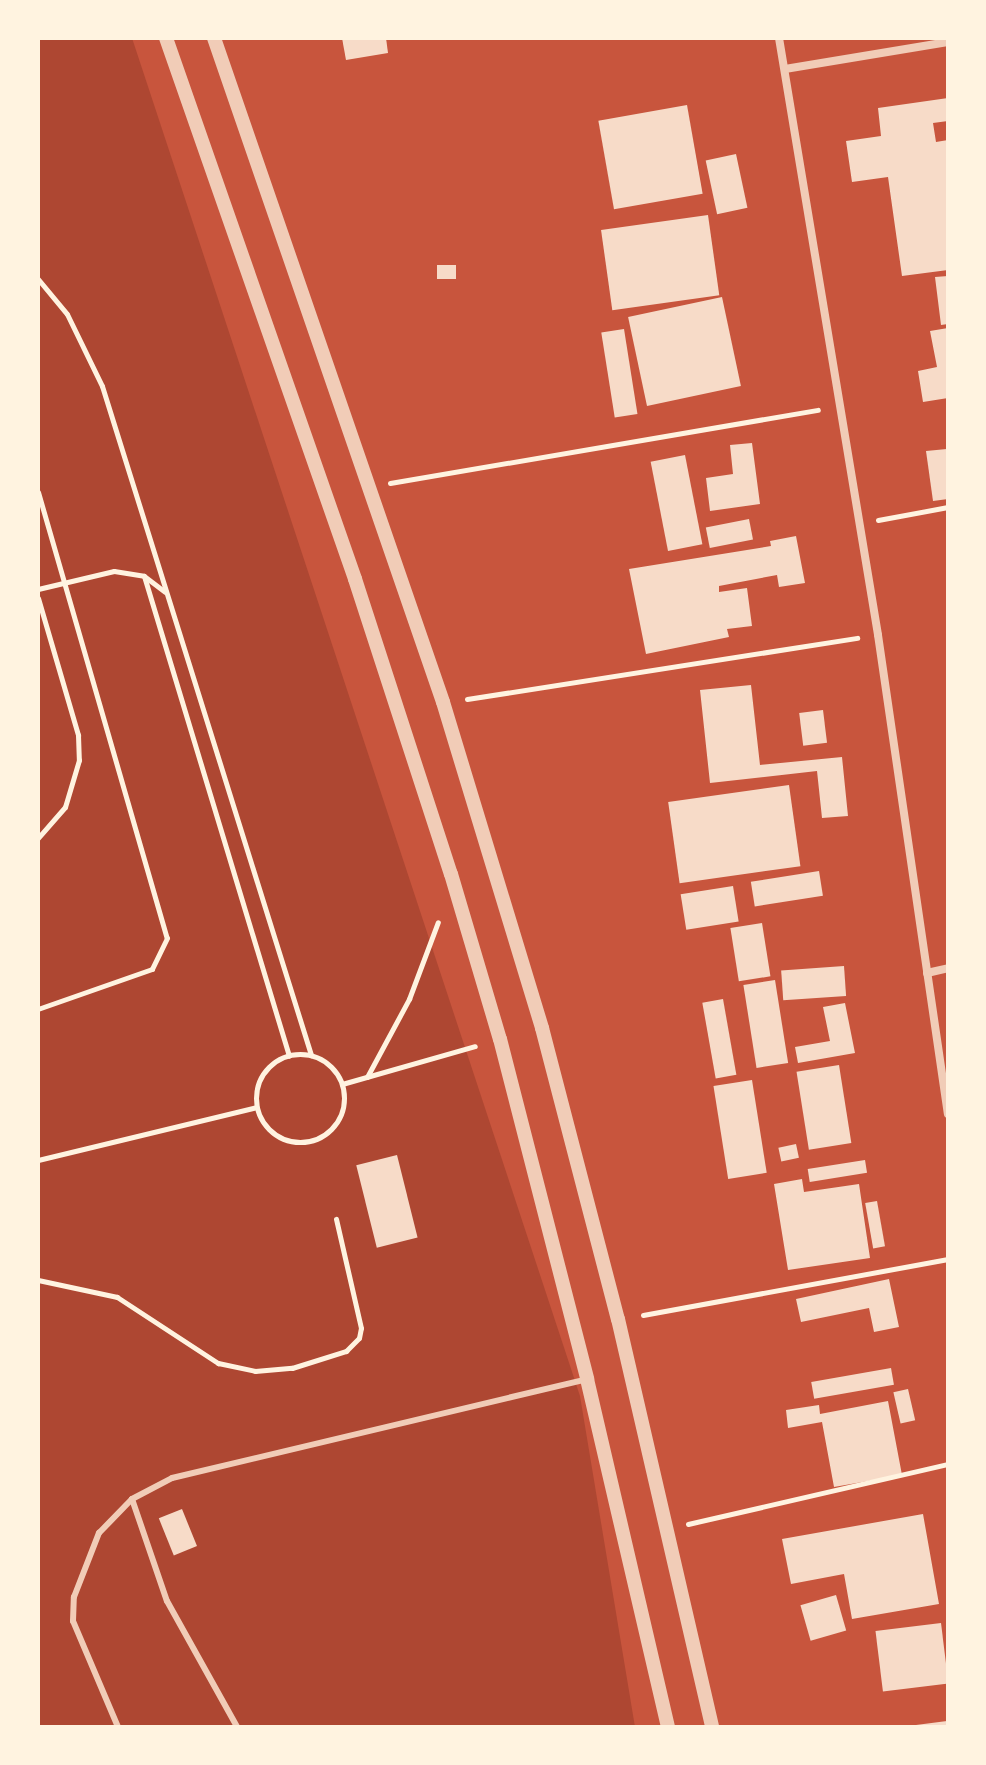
<!DOCTYPE html>
<html>
<head>
<meta charset="utf-8">
<style>
	body { margin:0 }
	#map { position:relative; width:986px; height:1765px; overflow:hidden; background:#c8553d; font-family:Poppins,sans-serif }
	div>[style] { position:absolute }
	[style*='--x'] { left:calc(var(--x)*1px); top:calc(var(--y)*1px); width:calc(var(--w)*1px); rotate:calc(var(--a)*1deg) }
	.green>* { inset:0; background:#ae4732 }
	.building>* { inset:0; background:#f7dbc8; transform-origin:0 0 }
	.path>* { height:5px; margin:-2.5px; padding:0 2.5px; transform-origin:2.5px; border-radius:2.5px; background:#fff3e0 }
	.path>.ring { margin:-2.5px; padding:0; box-sizing:content-box; background:none; border:5px solid #fff3e0; border-radius:50% }
	.service>* { height:6px; margin:-3px; padding:0 3px; transform-origin:3px; border-radius:3px; background:#f1ccb7 }
	.minor>* { height:8px; margin:-4px; padding:0 4px; transform-origin:4px; border-radius:4px; background:#f1ccb7 }
	.tertiary>* { height:14px; margin:-7px; padding:0 7px; transform-origin:7px; border-radius:7px; background:#f1ccb7 }
	span { translate:-50% -50%; white-space:nowrap; text-align:center; line-height:1.15; -webkit-text-stroke:6px #fff3e0; paint-order:stroke }
	.frame { position:absolute; inset:0; border:40px solid #fff3e0; pointer-events:none }
</style>
</head>
<body>
<div id="map">
	<div class="green">
		<div style="clip-path:polygon(38px 38px,132px 38px,580px 1396px,635px 1727px,38px 1727px)"></div>
	</div>
	<div class="building">
		<div style="clip-path:polygon(342px 38px,386px 38px,388px 53px,346px 60px)"></div>
		<div style="clip-path:polygon(948px 98px,948px 121px,933px 123px,936px 142px,948px 140px,948px 270px,902px 276px,888px 177px,852px 182px,846px 141px,881px 136px,878px 108px)"></div>
		<div style="left:687px;top:105px;width:90px;height:90px;rotate:80deg"></div>
		<div style="left:736px;top:154px;width:55px;height:31px;rotate:78deg"></div>
		<div style="left:708px;top:215px;width:81px;height:108px;rotate:82deg"></div>
		<div style="left:456px;top:265px;width:14px;height:19px;rotate:90deg"></div>
		<div style="clip-path:polygon(948px 276px,948px 324px,941px 325px,935px 277px)"></div>
		<div style="left:722px;top:297px;width:91px;height:96px;rotate:78deg"></div>
		<div style="clip-path:polygon(948px 328px,948px 398px,923px 402px,918px 371px,937px 367px,930px 331px)"></div>
		<div style="left:624px;top:329px;width:86px;height:23px;rotate:81deg"></div>
		<div style="clip-path:polygon(752px 443px,760px 504px,710px 511px,706px 478px,733px 474px,730px 445px)"></div>
		<div style="clip-path:polygon(947px 449px,948px 499px,933px 501px,926px 451px)"></div>
		<div style="left:685px;top:455px;width:91px;height:35px;rotate:79deg"></div>
		<div style="left:749px;top:519px;width:21px;height:44px;rotate:79deg"></div>
		<div style="clip-path:polygon(796px 536px,805px 583px,779px 587px,777px 575px,719px 586px,719px 592px,747px 588px,752px 626px,727px 629px,729px 637px,646px 654px,629px 569px,771px 546px,770px 541px)"></div>
		<div style="clip-path:polygon(751px 685px,760px 765px,842px 757px,848px 816px,822px 818px,817px 771px,710px 783px,700px 690px)"></div>
		<div style="left:823px;top:710px;width:33px;height:24px;rotate:83deg"></div>
		<div style="left:789px;top:785px;width:82px;height:122px;rotate:82deg"></div>
		<div style="left:819px;top:871px;width:25px;height:69px;rotate:81deg"></div>
		<div style="left:733px;top:886px;width:36px;height:53px;rotate:81deg"></div>
		<div style="left:762px;top:923px;width:54px;height:32px;rotate:81deg"></div>
		<div style="left:844px;top:966px;width:30px;height:63px;rotate:86deg"></div>
		<div style="left:775px;top:980px;width:84px;height:32px;rotate:81deg"></div>
		<div style="left:723px;top:999px;width:77px;height:21px;rotate:80deg"></div>
		<div style="clip-path:polygon(845px 1003px,855px 1053px,798px 1063px,795px 1047px,830px 1041px,823px 1007px)"></div>
		<div style="left:839px;top:1065px;width:79px;height:43px;rotate:81deg"></div>
		<div style="left:752px;top:1080px;width:94px;height:39px;rotate:81deg"></div>
		<div style="left:796px;top:1144px;width:14px;height:18px;rotate:78deg"></div>
		<div style="left:397px;top:1155px;width:85px;height:42px;rotate:76deg"></div>
		<div style="left:865px;top:1160px;width:13px;height:58px;rotate:81deg"></div>
		<div style="clip-path:polygon(802px 1179px,804px 1192px,859px 1184px,870px 1258px,788px 1270px,774px 1184px)"></div>
		<div style="left:877px;top:1201px;width:46px;height:12px;rotate:80deg"></div>
		<div style="clip-path:polygon(889px 1279px,899px 1327px,874px 1332px,869px 1308px,801px 1322px,796px 1299px)"></div>
		<div style="left:891px;top:1368px;width:17px;height:81px;rotate:80deg"></div>
		<div style="left:908px;top:1389px;width:32px;height:15px;rotate:77deg"></div>
		<div style="clip-path:polygon(888px 1401px,902px 1475px,834px 1487px,822px 1422px,788px 1428px,786px 1410px,819px 1405px,820px 1414px)"></div>
		<div style="left:182px;top:1509px;width:40px;height:25px;rotate:68deg"></div>
		<div style="clip-path:polygon(923px 1514px,939px 1604px,852px 1619px,844px 1574px,791px 1584px,782px 1539px)"></div>
		<div style="left:836px;top:1595px;width:37px;height:37px;rotate:74deg"></div>
		<div style="left:941px;top:1623px;width:61px;height:66px;rotate:83deg"></div>
		<div style="clip-path:polygon(947px 1721px,947px 1727px,916px 1727px,916px 1725px)"></div>
	</div>
	<div class="path">
		<div style="--x:38;--y:279;--w:45;--a:50.4"></div>
		<div style="--x:67;--y:314;--w:80;--a:64.1"></div>
		<div style="--x:102;--y:386;--w:701;--a:72.65"></div>
		<div style="--x:390;--y:483;--w:434;--a:-9.7"></div>
		<div style="--x:38;--y:492;--w:464;--a:73.9"></div>
		<div style="--x:167;--y:938;--w:34;--a:116"></div>
		<div style="--x:152;--y:969;--w:121;--a:160.7"></div>
		<div style="--x:878;--y:520;--w:71;--a:-10.5"></div>
		<div style="--x:144;--y:576;--w:501;--a:73.19"></div>
		<div style="--x:38;--y:589;--w:78;--a:-13.3"></div>
		<div style="--x:114;--y:571;--w:30;--a:9"></div>
		<div style="--x:144;--y:576;--w:26;--a:37"></div>
		<div style="--x:38;--y:598;--w:143;--a:73.7"></div>
		<div style="--x:78;--y:735;--w:25;--a:88"></div>
		<div style="--x:79;--y:760;--w:49;--a:106.6"></div>
		<div style="--x:65;--y:807;--w:41;--a:131.1"></div>
		<div style="--x:467;--y:699;--w:395;--a:-8.9"></div>
		<div class="ring" style="left:256px;top:1054px;width:83px;height:83px"></div>
		<div style="--x:367;--y:1077;--w:89;--a:-61.7"></div>
		<div style="--x:409;--y:999;--w:82;--a:-69.4"></div>
		<div style="--x:342;--y:1084;--w:138;--a:-15.9"></div>
		<div style="--x:38;--y:1160;--w:225;--a:-13.6"></div>
		<div style="--x:38;--y:1280;--w:81;--a:12.1"></div>
		<div style="--x:117;--y:1297;--w:121;--a:33.2"></div>
		<div style="--x:218;--y:1363;--w:38;--a:12"></div>
		<div style="--x:255;--y:1371;--w:37;--a:-5"></div>
		<div style="--x:292;--y:1368;--w:57;--a:-17.5"></div>
		<div style="--x:346;--y:1351;--w:18;--a:-45"></div>
		<div style="--x:359;--y:1338;--w:10;--a:-79"></div>
		<div style="--x:361;--y:1328;--w:112;--a:-102.9"></div>
		<div style="--x:643;--y:1315;--w:310;--a:-10.4"></div>
		<div style="--x:688;--y:1524;--w:267;--a:-13"></div>
	</div>
	<div class="service">
		<div style="--x:132;--y:1499;--w:108;--a:71.1"></div>
		<div style="--x:167;--y:1601;--w:144;--a:60.9"></div>
		<div style="--x:118;--y:1727;--w:115;--a:-113"></div>
		<div style="--x:73;--y:1621;--w:24;--a:-88"></div>
		<div style="--x:74;--y:1597;--w:69;--a:-68.7"></div>
		<div style="--x:99;--y:1533;--w:47;--a:-45.9"></div>
		<div style="--x:132;--y:1499;--w:45;--a:-27.7"></div>
		<div style="--x:172;--y:1478;--w:427;--a:-13.4"></div>
	</div>
	<div class="minor">
		<div style="--x:779;--y:38;--w:605;--a:80.58"></div>
		<div style="--x:878;--y:635;--w:484;--a:81.7"></div>
		<div style="--x:785;--y:69;--w:165;--a:-9.4"></div>
		<div style="--x:927;--y:973;--w:22;--a:-13"></div>
	</div>
	<div class="tertiary">
		<div style="--x:166;--y:38;--w:573;--a:70.74"></div>
		<div style="--x:355;--y:579;--w:310;--a:72"></div>
		<div style="--x:451;--y:874;--w:172;--a:73.5"></div>
		<div style="--x:500;--y:1039;--w:351;--a:75.6"></div>
		<div style="--x:587;--y:1379;--w:357;--a:76.9"></div>
		<div style="--x:214;--y:38;--w:702;--a:70.97"></div>
		<div style="--x:443;--y:702;--w:341;--a:73.1"></div>
		<div style="--x:542;--y:1028;--w:301;--a:75.4"></div>
		<div style="--x:618;--y:1319;--w:419;--a:77"></div>
	</div>
	<div class="frame"></div>
</div>
</body>
</html>
